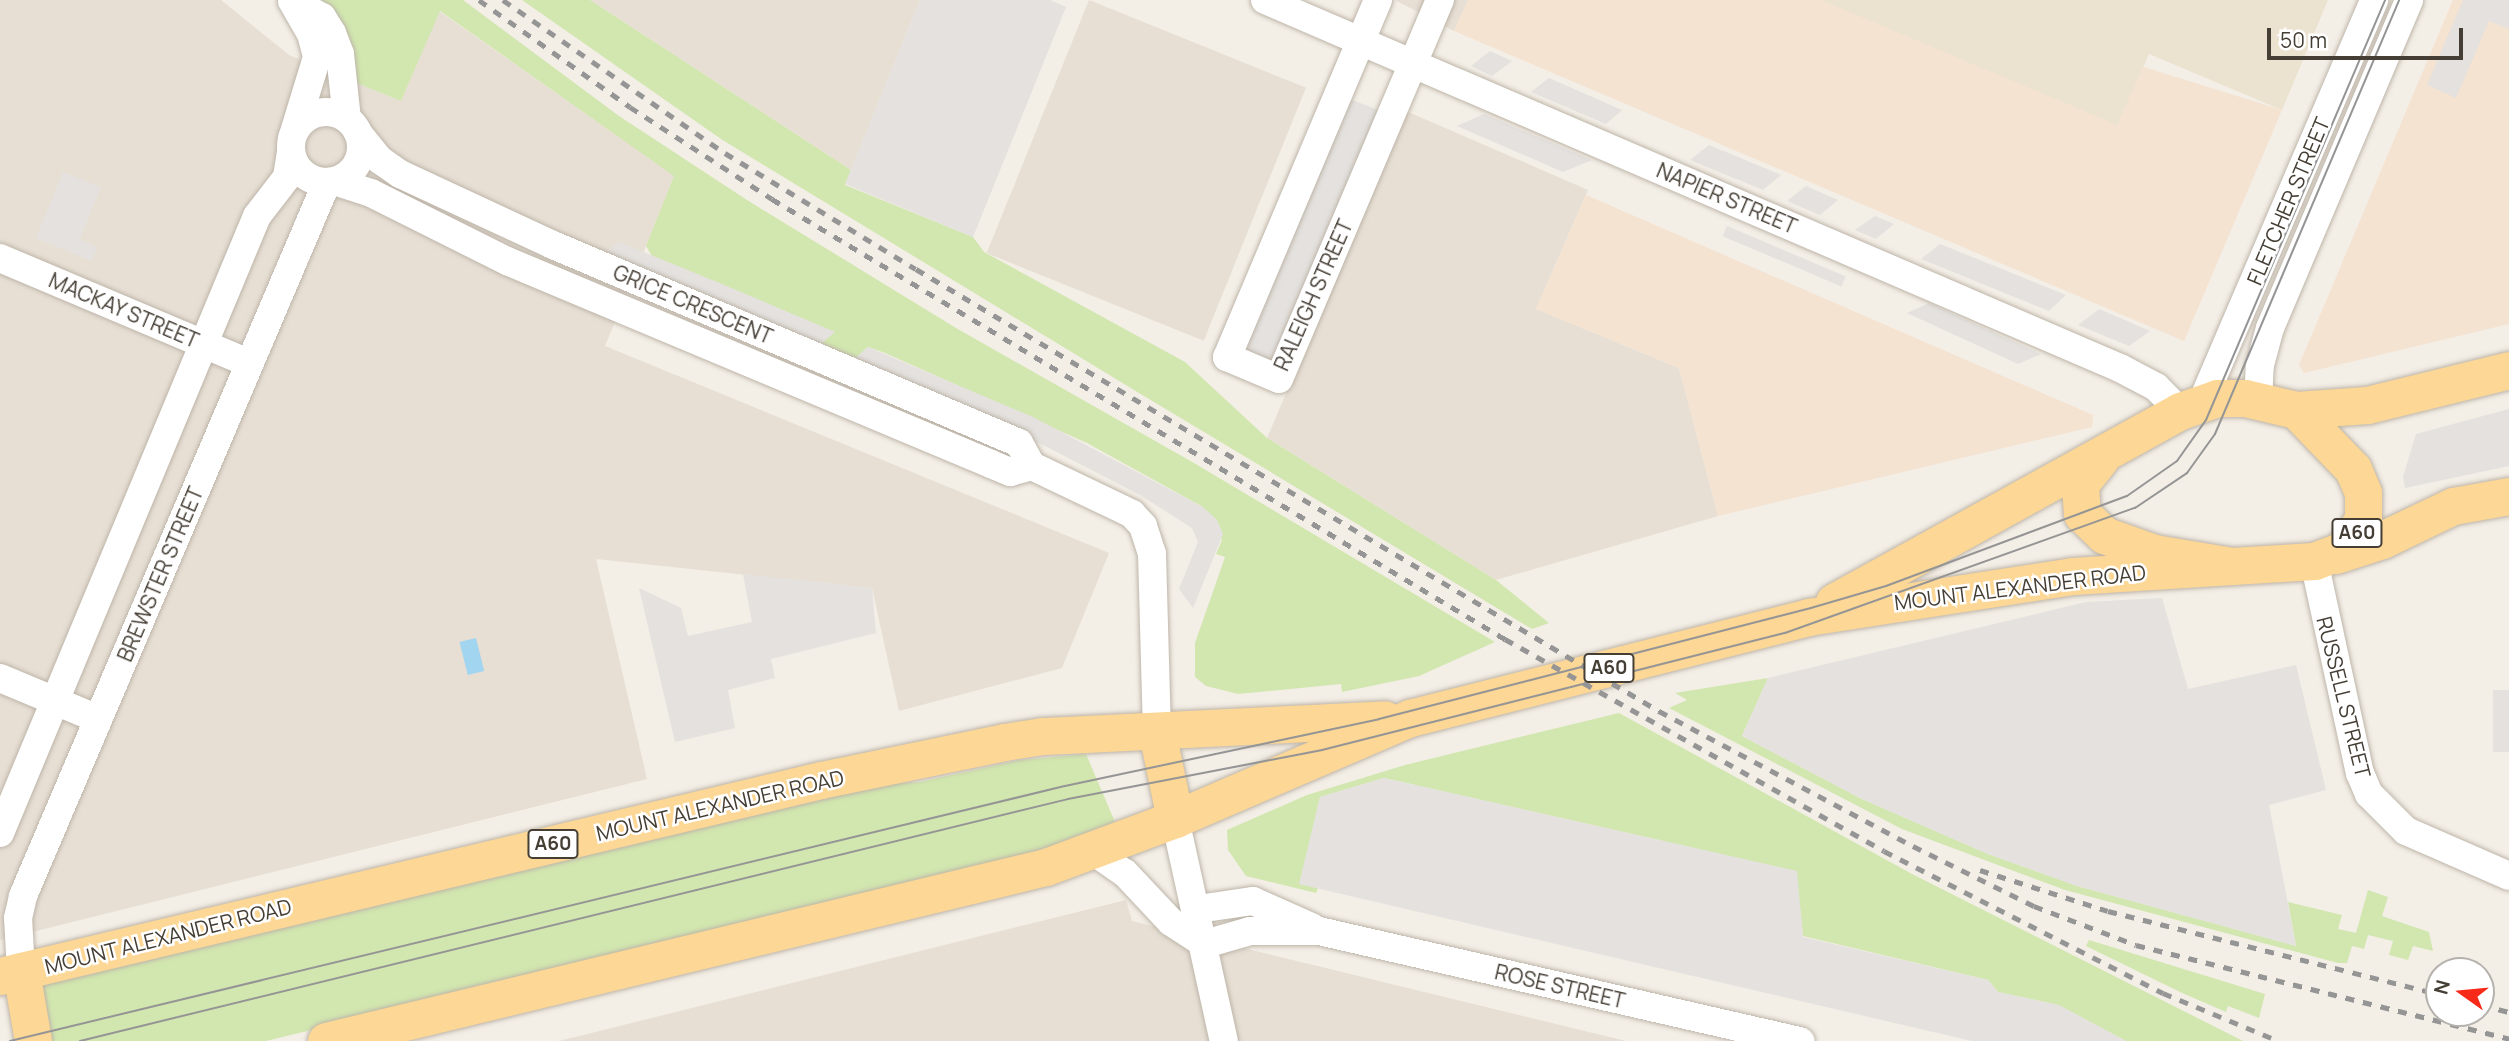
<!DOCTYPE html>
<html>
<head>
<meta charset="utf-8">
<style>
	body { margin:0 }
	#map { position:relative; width:2509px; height:1041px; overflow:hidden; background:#f3eee6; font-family:Manrope,sans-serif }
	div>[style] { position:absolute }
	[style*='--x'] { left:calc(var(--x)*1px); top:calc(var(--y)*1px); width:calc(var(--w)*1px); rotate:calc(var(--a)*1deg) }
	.residential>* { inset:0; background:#e7dfd4; transform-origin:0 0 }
	.commercial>* { inset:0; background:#f5e3d1 }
	.education>* { inset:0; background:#ece2d0 }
	.green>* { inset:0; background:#d2e7af }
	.parking>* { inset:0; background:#e4e1de; transform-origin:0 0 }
	.water>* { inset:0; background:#a2d5ef; transform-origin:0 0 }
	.roads { filter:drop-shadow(0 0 2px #beb5a9) drop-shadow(0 0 2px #beb5a9) }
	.minor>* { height:28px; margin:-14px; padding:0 14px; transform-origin:14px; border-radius:14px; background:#fff }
	.minor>.ring { margin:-14px; padding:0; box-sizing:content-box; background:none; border:28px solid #fff; border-radius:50% }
	.major>* { height:37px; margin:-18.5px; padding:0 18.5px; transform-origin:18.5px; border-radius:18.5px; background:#fdd795 }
	.tram>* { height:2px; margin:-1px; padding:0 1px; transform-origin:1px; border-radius:1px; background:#959595 }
	.rail>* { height:5px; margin-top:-2.5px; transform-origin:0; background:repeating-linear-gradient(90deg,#959595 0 9px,transparent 0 18px) }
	span { translate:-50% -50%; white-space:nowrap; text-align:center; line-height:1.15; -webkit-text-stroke:5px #fff; paint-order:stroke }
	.shield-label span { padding:2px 5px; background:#fff; border:2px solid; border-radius:5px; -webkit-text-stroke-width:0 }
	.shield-label { font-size:19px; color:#453e35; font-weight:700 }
	.street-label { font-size:21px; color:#453e35 }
	.north { position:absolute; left:2425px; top:957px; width:70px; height:70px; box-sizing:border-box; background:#fff; border:2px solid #b5b2ae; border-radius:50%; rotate:285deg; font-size:19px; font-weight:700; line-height:28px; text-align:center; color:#453e35 }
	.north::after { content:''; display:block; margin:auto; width:24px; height:32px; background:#f72918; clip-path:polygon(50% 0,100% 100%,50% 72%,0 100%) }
	.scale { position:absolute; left:2267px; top:28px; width:196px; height:32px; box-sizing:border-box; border:4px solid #453e35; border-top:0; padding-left:9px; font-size:21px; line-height:24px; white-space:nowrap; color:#453e35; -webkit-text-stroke:5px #fff; paint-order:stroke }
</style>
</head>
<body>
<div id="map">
	<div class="residential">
		<div style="clip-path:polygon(0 0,221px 0,289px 55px,401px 101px,439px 11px,675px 176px,605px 346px,1109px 553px,1062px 668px,899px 711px,872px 588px,596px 559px,647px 779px,0 940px)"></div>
		<div style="clip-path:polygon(590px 0,920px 0,851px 170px)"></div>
		<div style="left:1089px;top:0;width:234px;height:273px;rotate:22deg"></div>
		<div style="clip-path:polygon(1395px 0,1468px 0,1454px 31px)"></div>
		<div style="clip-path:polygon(1406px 111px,1588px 190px,1536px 309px,1679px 368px,1718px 516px,1496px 580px,1267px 438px)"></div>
		<div style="clip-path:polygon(1126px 900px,1132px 921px,1626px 1041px,559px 1041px)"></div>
	</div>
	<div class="commercial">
		<div style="clip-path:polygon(1468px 0,1928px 0,2282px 110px,2184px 341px,1454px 31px)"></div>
		<div style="clip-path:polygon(2453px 0,2509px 0,2509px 324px,2304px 373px,2299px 365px)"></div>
		<div style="clip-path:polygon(1586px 195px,2093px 415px,2092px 427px,1718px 516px,1679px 368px,1536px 309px)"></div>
	</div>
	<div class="education">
		<div style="clip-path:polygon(1821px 0,2328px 0,2282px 110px,2149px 54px,2117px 125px)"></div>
	</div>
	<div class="green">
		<div style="clip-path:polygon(318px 0,463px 0,619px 116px,747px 200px,956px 328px,1194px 463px,1495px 642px,1419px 676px,1342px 692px,1341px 684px,1238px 694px,1206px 686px,1195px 677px,1195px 643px,1225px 557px,1216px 554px,1222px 540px,1203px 507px,1087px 443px,885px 353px,868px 347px,851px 362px,816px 348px,834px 332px,652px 256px,646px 246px,674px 176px,440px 11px,401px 101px,354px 82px)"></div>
		<div style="clip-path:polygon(522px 0,590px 0,851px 170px,845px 185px,973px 237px,984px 252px,1185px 362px,1267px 438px,1496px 580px,1549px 623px,1532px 629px,1134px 390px,721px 139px)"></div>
		<div style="clip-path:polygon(1768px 678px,1742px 736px,1862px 799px,1988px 854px,2077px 886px,2296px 946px,2288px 902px,2342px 915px,2338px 929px,2356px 933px,2368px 890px,2388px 897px,2382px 916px,2429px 932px,2433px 951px,2413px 946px,2408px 960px,2389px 955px,2393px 941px,2368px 935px,2364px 949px,2352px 946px,2347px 963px,2338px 963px,2065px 890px,1902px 829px,1669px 708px,1687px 700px,1675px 693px)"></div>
		<div style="clip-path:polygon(1619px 713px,1912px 874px,2243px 1041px,2126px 1041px,2058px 1005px,1998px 992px,1988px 980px,1803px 936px,1796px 871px,1384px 778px,1320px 797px,1300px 884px,1318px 888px,1316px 893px,1246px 876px,1228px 850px,1227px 830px,1307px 795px,1405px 765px)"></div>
		<div style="clip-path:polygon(1086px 754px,1115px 822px,1036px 854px,266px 1041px,48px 1041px,40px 984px,862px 786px,919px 782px,1020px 760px)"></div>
		<div style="clip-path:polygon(2089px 940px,2265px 994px,2259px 1018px,2228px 1006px,2226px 1012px,2180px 992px,2086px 946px)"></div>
	</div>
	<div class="parking">
		<div style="clip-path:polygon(920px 0,1050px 0,1066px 7px,973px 237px,845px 184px)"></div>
		<div style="clip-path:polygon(2463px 0,2509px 0,2509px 29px,2489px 21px,2456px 98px,2427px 85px)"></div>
		<div style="clip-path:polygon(1490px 51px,1512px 61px,1492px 76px,1471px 66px)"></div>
		<div style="clip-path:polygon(1549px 78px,1622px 110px,1606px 124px,1531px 92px)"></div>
		<div style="left:1339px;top:95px;width:56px;height:285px;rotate:21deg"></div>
		<div style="clip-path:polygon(1484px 114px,1592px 160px,1563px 172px,1457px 126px)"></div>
		<div style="clip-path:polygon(1709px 145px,1781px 175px,1763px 190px,1690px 160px)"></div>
		<div style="clip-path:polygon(63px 172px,101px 187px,80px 239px,97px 247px,92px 261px,36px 238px)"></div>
		<div style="clip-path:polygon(1806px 186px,1838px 200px,1820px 215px,1787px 201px)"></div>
		<div style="clip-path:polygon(1875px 216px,1894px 224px,1876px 239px,1855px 230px)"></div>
		<div style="left:1727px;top:226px;width:129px;height:11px;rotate:23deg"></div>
		<div style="clip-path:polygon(619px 242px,722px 284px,835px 332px,816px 348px,605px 253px)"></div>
		<div style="clip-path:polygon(1940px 244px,2066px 295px,2049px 311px,1921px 259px)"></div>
		<div style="clip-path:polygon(1929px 303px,2041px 354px,2018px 364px,1907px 313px)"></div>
		<div style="clip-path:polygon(2099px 309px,2150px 331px,2129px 346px,2078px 325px)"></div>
		<div style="clip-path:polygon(868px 347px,1033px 417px,1203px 507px,1217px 520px,1223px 534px,1193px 608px,1179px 589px,1198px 542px,1192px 528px,1140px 495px,1041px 444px,851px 362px)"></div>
		<div style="clip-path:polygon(2509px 409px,2509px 466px,2405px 488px,2403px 477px,2416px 434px)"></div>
		<div style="clip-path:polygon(743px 574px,872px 588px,876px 633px,771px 659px,775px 678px,728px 690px,735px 728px,675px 742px,639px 588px,681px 608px,688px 636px,752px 622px)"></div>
		<div style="clip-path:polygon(2162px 598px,2188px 689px,2296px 665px,2326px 790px,2269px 805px,2296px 946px,2077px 886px,1988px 854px,1862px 799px,1742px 736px,1768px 678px,2086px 602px)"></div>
		<div style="left:2493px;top:690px;width:16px;height:62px"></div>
		<div style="clip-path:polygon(1384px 778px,1797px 871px,1803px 937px,1988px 980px,1998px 992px,2059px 1005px,2126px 1041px,1972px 1041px,1299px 884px,1320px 797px)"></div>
	</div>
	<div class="water">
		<div style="left:476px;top:638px;width:34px;height:17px;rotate:76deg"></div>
	</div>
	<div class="roads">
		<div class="minor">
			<div style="--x:1265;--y:0;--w:931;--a:23.29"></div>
			<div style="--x:2120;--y:368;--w:41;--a:27.8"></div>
			<div style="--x:2156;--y:387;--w:34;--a:45"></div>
			<div style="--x:1378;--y:0;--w:388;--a:112.9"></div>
			<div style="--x:1227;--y:357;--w:56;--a:22.9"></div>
			<div style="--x:1279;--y:379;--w:412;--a:-67"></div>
			<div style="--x:292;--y:1;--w:38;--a:60"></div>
			<div style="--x:311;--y:34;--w:24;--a:75"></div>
			<div style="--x:317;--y:57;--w:75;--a:107"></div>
			<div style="--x:302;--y:6;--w:23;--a:29"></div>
			<div style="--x:322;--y:17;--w:19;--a:58"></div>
			<div style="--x:332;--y:33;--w:22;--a:69"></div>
			<div style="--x:340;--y:54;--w:65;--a:83.9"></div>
			<div class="ring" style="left:291px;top:112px;width:42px;height:42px"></div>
			<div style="--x:358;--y:133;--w:35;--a:51"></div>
			<div style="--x:380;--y:160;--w:24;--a:35"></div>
			<div style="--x:400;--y:174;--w:169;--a:24.9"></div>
			<div style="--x:553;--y:245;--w:506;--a:23.02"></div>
			<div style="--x:1019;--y:443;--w:26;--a:61"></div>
			<div style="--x:1032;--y:466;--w:111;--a:25.6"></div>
			<div style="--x:1132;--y:514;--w:16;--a:47"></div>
			<div style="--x:1143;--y:526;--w:29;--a:72"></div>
			<div style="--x:1152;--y:554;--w:178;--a:88.4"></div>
			<div style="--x:334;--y:181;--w:39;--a:18"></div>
			<div style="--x:371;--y:193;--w:152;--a:26.6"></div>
			<div style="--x:507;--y:261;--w:525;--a:22.75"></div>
			<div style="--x:991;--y:464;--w:21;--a:23"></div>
			<div style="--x:1010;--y:472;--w:23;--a:-15"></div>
			<div style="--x:0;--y:258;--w:269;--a:22.9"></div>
			<div style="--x:2258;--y:400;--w:35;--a:-87"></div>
			<div style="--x:2260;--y:365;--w:38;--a:-75"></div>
			<div style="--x:2270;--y:328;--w:356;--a:-67"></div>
			<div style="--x:2202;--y:402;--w:437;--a:-66.8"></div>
			<div style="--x:2314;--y:561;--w:217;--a:77.8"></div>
			<div style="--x:2360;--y:773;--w:23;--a:67"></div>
			<div style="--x:2369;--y:794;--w:52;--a:45"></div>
			<div style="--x:2406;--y:831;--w:112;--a:23.6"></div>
			<div style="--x:0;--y:678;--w:106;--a:22.7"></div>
			<div style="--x:1175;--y:819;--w:227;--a:77.6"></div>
			<div style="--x:0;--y:833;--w:668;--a:-67.39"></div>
			<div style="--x:257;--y:216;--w:49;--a:-52.4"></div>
			<div style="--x:287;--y:177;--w:26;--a:-81"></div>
			<div style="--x:1093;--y:851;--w:39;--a:35"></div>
			<div style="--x:1125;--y:873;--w:67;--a:46.8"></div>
			<div style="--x:1171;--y:922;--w:40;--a:32.9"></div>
			<div style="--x:1198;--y:909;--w:56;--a:-8.3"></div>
			<div style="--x:1253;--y:901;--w:64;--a:24.1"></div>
			<div style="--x:1205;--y:944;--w:47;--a:-16.1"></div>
			<div style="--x:1250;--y:931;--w:69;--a:0"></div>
			<div style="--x:1319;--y:931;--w:494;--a:12.9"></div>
			<div style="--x:21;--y:971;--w:53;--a:-93.2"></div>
			<div style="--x:18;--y:918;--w:23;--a:-77"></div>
			<div style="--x:23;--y:896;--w:776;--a:-66.94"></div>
		</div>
		<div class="major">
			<div style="--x:2296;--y:410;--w:71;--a:-4"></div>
			<div style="--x:2367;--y:405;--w:146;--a:-13.8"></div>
			<div style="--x:2336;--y:555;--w:48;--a:-18.1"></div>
			<div style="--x:2382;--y:540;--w:79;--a:-25.6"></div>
			<div style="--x:2453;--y:506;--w:57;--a:-10.1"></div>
			<div style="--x:1834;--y:602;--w:395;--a:-28.9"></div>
			<div style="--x:2180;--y:411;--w:39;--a:-19"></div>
			<div style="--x:2217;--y:398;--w:28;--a:0"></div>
			<div style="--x:2245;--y:398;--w:52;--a:13.2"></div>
			<div style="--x:2296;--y:410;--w:82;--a:46"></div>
			<div style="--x:2353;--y:469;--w:26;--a:67"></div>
			<div style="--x:2363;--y:493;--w:26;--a:90"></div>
			<div style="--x:2363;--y:519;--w:37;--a:123"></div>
			<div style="--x:2343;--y:550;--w:31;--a:159"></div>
			<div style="--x:2314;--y:561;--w:82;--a:176.5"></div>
			<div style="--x:2232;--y:566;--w:79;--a:-170.5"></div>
			<div style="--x:2154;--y:553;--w:53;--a:-160.2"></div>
			<div style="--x:2104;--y:535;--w:30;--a:-136"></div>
			<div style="--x:2082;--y:514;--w:30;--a:-94"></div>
			<div style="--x:2080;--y:484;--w:32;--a:-51"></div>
			<div style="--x:1157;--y:732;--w:89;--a:78.3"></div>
			<div style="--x:21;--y:971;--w:71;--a:80.3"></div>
			<div style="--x:0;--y:976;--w:844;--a:-13.43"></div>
			<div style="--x:821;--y:780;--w:187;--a:-11.7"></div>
			<div style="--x:1004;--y:742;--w:39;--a:-9"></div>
			<div style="--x:1043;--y:736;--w:342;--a:-2.8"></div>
			<div style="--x:326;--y:1041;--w:741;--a:-13.59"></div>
			<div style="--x:1046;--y:867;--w:138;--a:-20.4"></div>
			<div style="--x:1175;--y:819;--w:256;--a:-23.3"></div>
			<div style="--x:1410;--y:718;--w:411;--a:-14.2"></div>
			<div style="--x:1808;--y:617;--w:268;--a:-8.8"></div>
			<div style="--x:2073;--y:576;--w:159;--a:-3.6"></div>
		</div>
	</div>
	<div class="tram">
		<div style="--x:10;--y:1041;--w:1085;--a:-13.59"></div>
		<div style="--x:1065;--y:786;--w:321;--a:-12"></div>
		<div style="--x:1379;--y:719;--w:446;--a:-14.4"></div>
		<div style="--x:1811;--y:608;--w:78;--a:-16.3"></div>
		<div style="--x:1886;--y:586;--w:257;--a:-20.5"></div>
		<div style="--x:2127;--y:496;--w:61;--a:-35"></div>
		<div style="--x:2177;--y:461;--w:50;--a:-54.7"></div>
		<div style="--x:2206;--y:420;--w:457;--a:-66.9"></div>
		<div style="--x:80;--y:1041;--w:1017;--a:-13.76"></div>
		<div style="--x:1068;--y:799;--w:259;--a:-10.9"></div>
		<div style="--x:1322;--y:750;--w:478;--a:-14.2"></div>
		<div style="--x:1785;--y:633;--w:372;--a:-19.7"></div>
		<div style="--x:2135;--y:508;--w:63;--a:-33.9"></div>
		<div style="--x:2187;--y:473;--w:48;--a:-54.3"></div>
		<div style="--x:2215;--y:434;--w:471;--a:-67"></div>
	</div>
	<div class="rail">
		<div style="--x:479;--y:0;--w:185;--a:35.3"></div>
		<div style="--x:630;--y:107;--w:169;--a:32.9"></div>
		<div style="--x:772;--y:199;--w:855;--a:30.98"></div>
		<div style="--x:1505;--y:639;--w:434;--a:29.2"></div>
		<div style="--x:1884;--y:851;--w:313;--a:27"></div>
		<div style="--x:2163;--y:993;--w:126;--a:22.5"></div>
		<div style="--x:503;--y:0;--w:270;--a:34.6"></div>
		<div style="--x:725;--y:153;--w:223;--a:31.3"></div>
		<div style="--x:916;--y:269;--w:865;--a:30.75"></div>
		<div style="--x:1659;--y:711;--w:288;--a:28"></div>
		<div style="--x:1913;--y:846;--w:135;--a:26.4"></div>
		<div style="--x:2034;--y:906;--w:109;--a:20.9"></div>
		<div style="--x:2136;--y:945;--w:385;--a:14.1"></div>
		<div style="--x:1980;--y:870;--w:134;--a:17.8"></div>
		<div style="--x:2108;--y:911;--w:341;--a:14.1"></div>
		<div style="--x:2481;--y:1005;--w:29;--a:14"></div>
	</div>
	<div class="shield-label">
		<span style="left:2357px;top:533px">A60</span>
		<span style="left:1609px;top:668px">A60</span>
		<span style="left:553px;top:844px">A60</span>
	</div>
	<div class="street-label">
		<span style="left:1727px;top:198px;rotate:23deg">NAPIER STREET</span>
		<span style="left:2288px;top:201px;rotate:-67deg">FLETCHER STREET</span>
		<span style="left:1313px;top:295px;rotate:-66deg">RALEIGH STREET</span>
		<span style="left:693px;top:304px;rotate:23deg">GRICE CRESCENT</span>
		<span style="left:124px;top:310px;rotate:23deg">MACKAY STREET</span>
		<span style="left:160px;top:574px;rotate:-67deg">BREWSTER STREET</span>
		<span style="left:2020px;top:587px;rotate:-7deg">MOUNT ALEXANDER ROAD</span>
		<span style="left:2344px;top:697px;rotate:76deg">RUSSELL STREET</span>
		<span style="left:720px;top:805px;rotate:-13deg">MOUNT ALEXANDER ROAD</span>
		<span style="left:168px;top:936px;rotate:-14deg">MOUNT ALEXANDER ROAD</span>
		<span style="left:1560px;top:986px;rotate:13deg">ROSE STREET</span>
	</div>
	<div class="north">N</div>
	<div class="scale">50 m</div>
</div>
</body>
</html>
